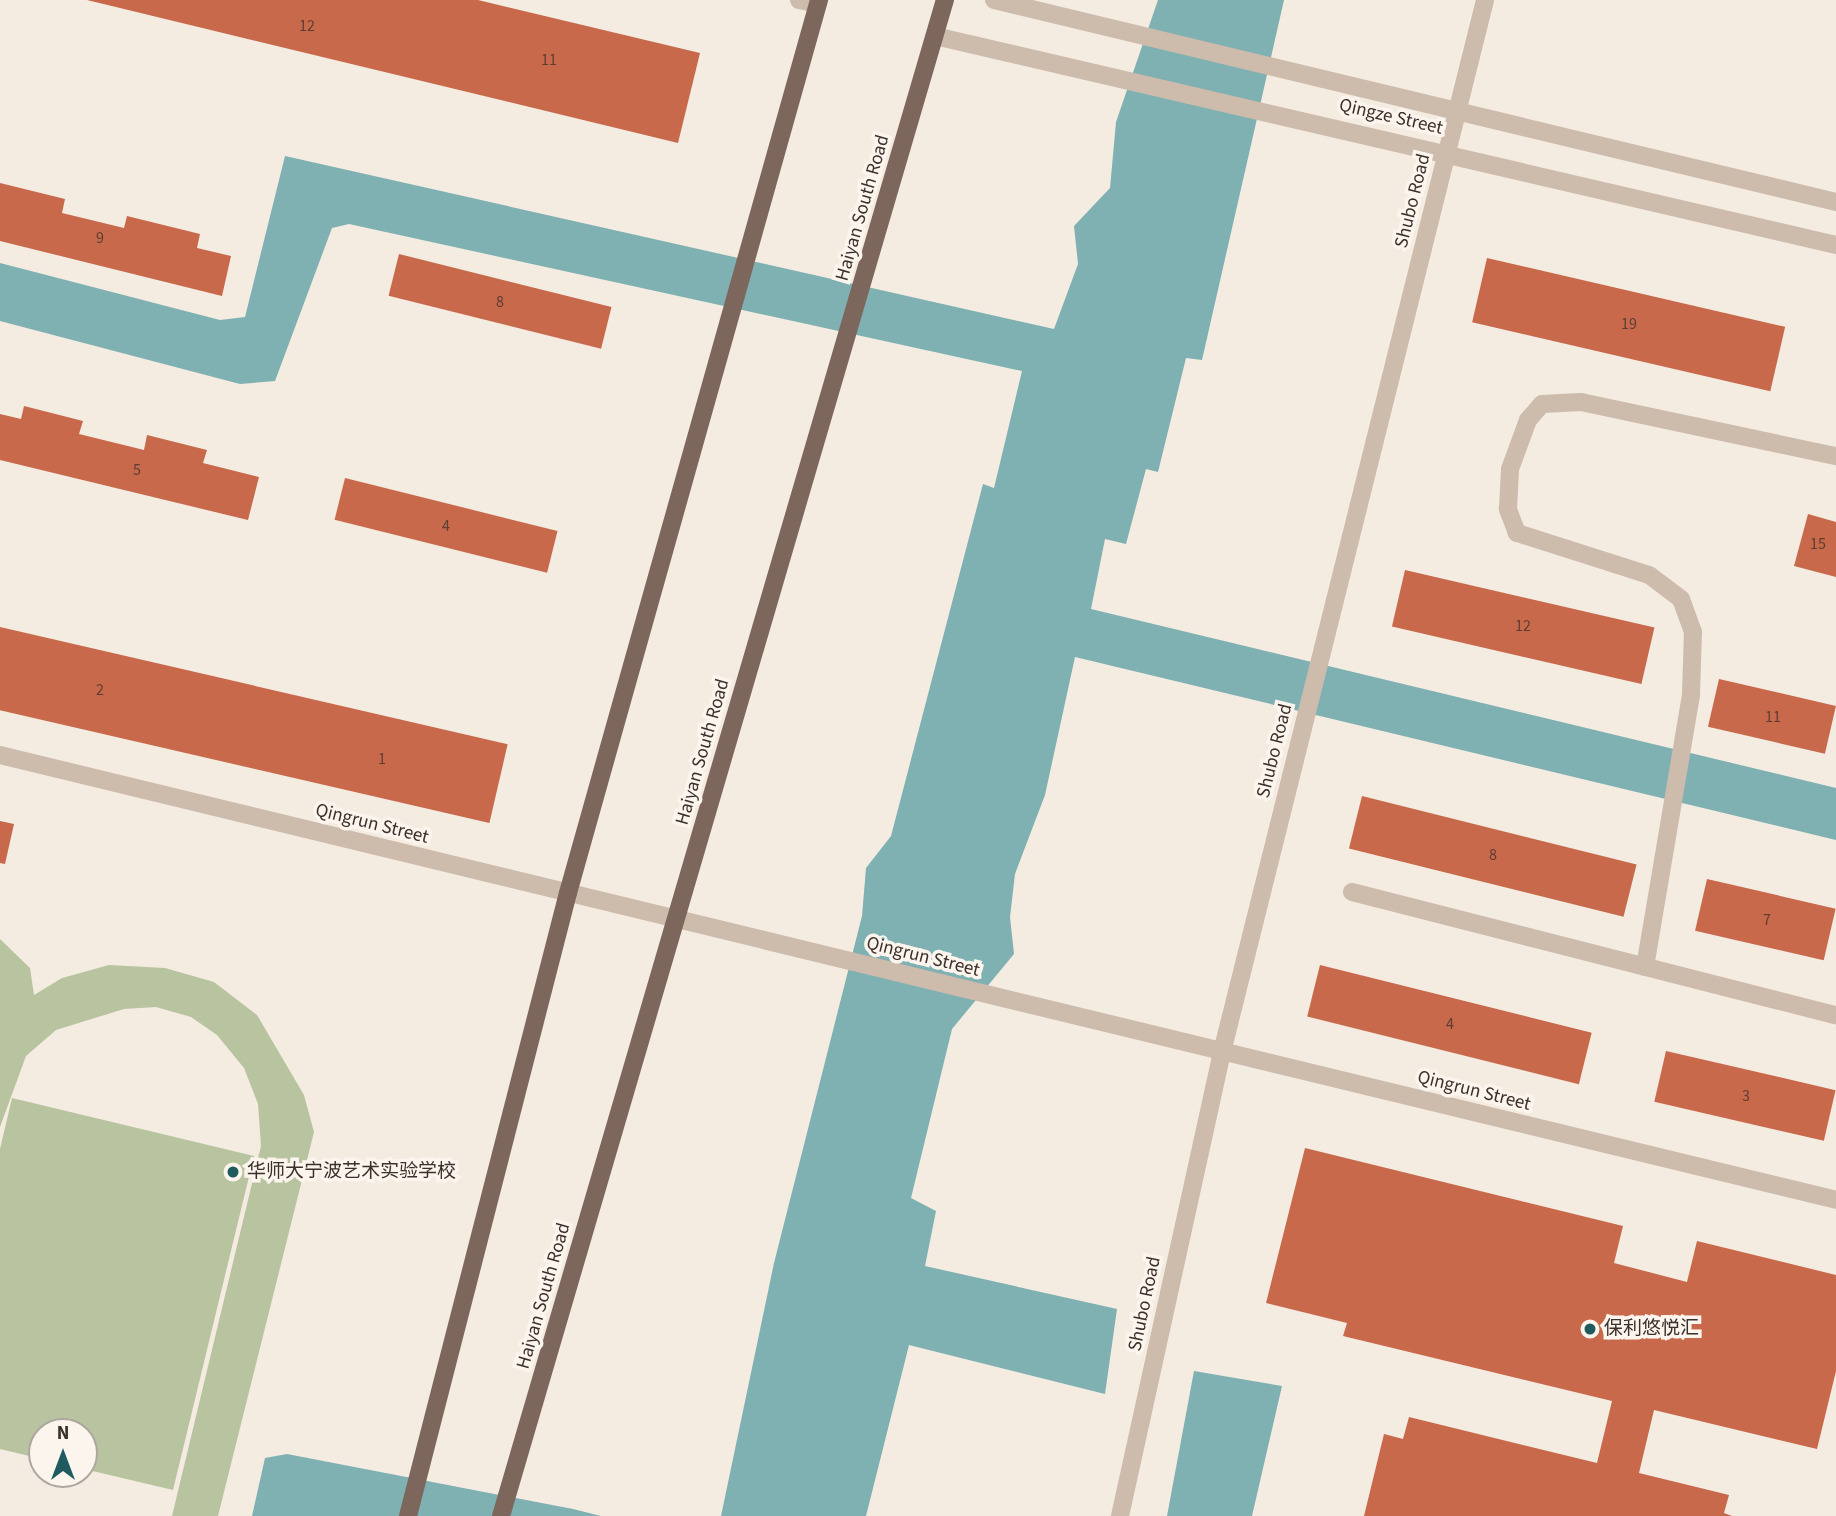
<!DOCTYPE html>
<html>
<head>
<meta charset="utf-8">
<style>
	body { margin:0 }
	#map { position:relative; width:1836px; height:1516px; overflow:hidden; background:#f4ebe1; font-family:"Source Sans 3","Noto Sans SC",sans-serif }
	div>[style] { position:absolute }
	[style*='--x'] { left:calc(var(--x)*1px); top:calc(var(--y)*1px); width:calc(var(--w)*1px); rotate:calc(var(--a)*1deg) }
	.green>* { inset:0; background:#b8c4a0 }
	.water>* { inset:0; background:#7fb0b2 }
	.building>* { inset:0; background:#c8694b; transform-origin:0 0 }
	.minor>* { height:18px; margin:-9px; padding:0 9px; transform-origin:9px; border-radius:9px; background:#cdbbac }
	.major>* { height:18px; margin:-9px; padding:0 9px; transform-origin:9px; border-radius:9px; background:#7d675c }
	.dots>* { width:19px; height:19px; translate:-50% -50%; box-sizing:border-box; border:4px solid #fbf5ee; border-radius:50% }
	span { translate:-50% -50%; white-space:nowrap; text-align:center; line-height:1.15; -webkit-text-stroke:7px #fbf5ee; paint-order:stroke }
	.number-label { font-size:16px; color:#5e3e33 }
	.number-label span { -webkit-text-stroke-width:0 }
	.street-label { font-size:19px; color:#3b302b }
	.poi-label { font-size:19px; color:#3b302b }
	.left { translate:0 -50%; text-align:left }
	.north { position:absolute; left:28px; top:1418px; width:70px; height:70px; box-sizing:border-box; background:#fbf5ee; border:2px solid #aea6a0; border-radius:50%; rotate:0deg; font-size:19px; font-weight:700; line-height:28px; text-align:center; color:#3b302b }
	.north::after { content:''; display:block; margin:auto; width:24px; height:32px; background:#1f5a5e; clip-path:polygon(50% 0,100% 100%,50% 72%,0 100%) }
</style>
</head>
<body>
<div id="map">
	<div class="green">
		<div style="clip-path:polygon(0 939px,30px 968px,34px 995px,62px 978px,109px 965px,165px 968px,214px 982px,257px 1015px,304px 1095px,314px 1132px,218px 1516px,172px 1516px,261px 1146px,258px 1104px,244px 1068px,217px 1035px,191px 1017px,156px 1007px,124px 1009px,56px 1030px,26px 1056px,0 1127px)"></div>
		<div style="clip-path:polygon(12px 1098px,254px 1156px,173px 1490px,84px 1469px,84px 1432px,42px 1432px,42px 1459px,0 1449px,0 1149px)"></div>
	</div>
	<div class="water">
		<div style="clip-path:polygon(1158px 0,1284px 0,1202px 360px,1186px 358px,1158px 472px,1146px 469px,1126px 544px,1105px 539px,1091px 609px,1836px 788px,1836px 840px,1075px 657px,1045px 795px,1015px 874px,1010px 917px,1014px 954px,952px 1029px,911px 1198px,936px 1211px,925px 1266px,1117px 1309px,1105px 1394px,909px 1345px,866px 1516px,721px 1516px,774px 1263px,862px 916px,866px 868px,891px 836px,983px 484px,994px 488px,1022px 371px,349px 224px,332px 228px,275px 381px,240px 384px,0 321px,0 263px,220px 320px,245px 317px,285px 156px,1054px 329px,1078px 264px,1074px 226px,1110px 188px,1116px 122px)"></div>
		<div style="clip-path:polygon(1194px 1371px,1282px 1386px,1252px 1516px,1167px 1516px)"></div>
		<div style="clip-path:polygon(287px 1454px,573px 1509px,601px 1516px,252px 1516px,265px 1458px)"></div>
	</div>
	<div class="building">
		<div style="clip-path:polygon(87px 0,478px 0,700px 53px,678px 143px)"></div>
		<div style="clip-path:polygon(0 183px,65px 199px,62px 213px,124px 228px,127px 216px,200px 234px,197px 248px,231px 256px,222px 296px,0 241px)"></div>
		<div style="left:399px;top:254px;width:219px;height:43px;rotate:14deg"></div>
		<div style="left:1487px;top:258px;width:306px;height:66px;rotate:13deg"></div>
		<div style="clip-path:polygon(24px 406px,83px 421px,79px 434px,144px 450px,147px 435px,207px 450px,203px 463px,259px 477px,248px 520px,0 460px,0 414px,21px 419px)"></div>
		<div style="left:345px;top:478px;width:219px;height:43px;rotate:14deg"></div>
		<div style="clip-path:polygon(1808px 514px,1836px 522px,1836px 577px,1794px 566px)"></div>
		<div style="left:1405px;top:570px;width:256px;height:58px;rotate:13deg"></div>
		<div style="left:0;top:627px;width:521px;height:81px;rotate:13deg"></div>
		<div style="left:1719px;top:679px;width:120px;height:49px;rotate:13deg"></div>
		<div style="left:1362px;top:796px;width:283px;height:54px;rotate:14deg"></div>
		<div style="clip-path:polygon(0 821px,14px 824px,5px 864px,0 863px)"></div>
		<div style="left:1707px;top:879px;width:132px;height:53px;rotate:13deg"></div>
		<div style="left:1320px;top:965px;width:280px;height:53px;rotate:14deg"></div>
		<div style="left:1666px;top:1051px;width:174px;height:52px;rotate:13deg"></div>
		<div style="clip-path:polygon(1305px 1148px,1623px 1226px,1614px 1263px,1687px 1282px,1697px 1241px,1836px 1275px,1836px 1371px,1817px 1449px,1654px 1410px,1639px 1473px,1729px 1495px,1724px 1513px,1732px 1516px,1364px 1516px,1384px 1434px,1403px 1439px,1409px 1417px,1597px 1463px,1612px 1401px,1343px 1336px,1347px 1323px,1266px 1303px)"></div>
	</div>
	<div class="minor">
		<div style="--x:799;--y:0;--w:19;--a:12"></div>
		<div style="--x:994;--y:0;--w:866;--a:13.49"></div>
		<div style="--x:935;--y:36;--w:925;--a:13.06"></div>
		<div style="--x:0;--y:755;--w:1889;--a:13.62"></div>
		<div style="--x:1352;--y:892;--w:499;--a:14.3"></div>
		<div style="--x:1645;--y:967;--w:277;--a:-80.4"></div>
		<div style="--x:1691;--y:694;--w:62;--a:-88.2"></div>
		<div style="--x:1693;--y:632;--w:35;--a:-110"></div>
		<div style="--x:1681;--y:599;--w:40;--a:-143"></div>
		<div style="--x:1649;--y:575;--w:139;--a:-162.3"></div>
		<div style="--x:1517;--y:533;--w:26;--a:-111"></div>
		<div style="--x:1508;--y:509;--w:40;--a:-87.1"></div>
		<div style="--x:1510;--y:469;--w:52;--a:-69.8"></div>
		<div style="--x:1528;--y:420;--w:21;--a:-49"></div>
		<div style="--x:1542;--y:404;--w:39;--a:-3"></div>
		<div style="--x:1581;--y:402;--w:261;--a:12"></div>
		<div style="--x:1120;--y:1516;--w:475;--a:-77.6"></div>
		<div style="--x:1222;--y:1052;--w:1084;--a:-75.96"></div>
	</div>
	<div class="major">
		<div style="--x:408;--y:1516;--w:643;--a:-75.6"></div>
		<div style="--x:568;--y:893;--w:928;--a:-74.3"></div>
		<div style="--x:501;--y:1516;--w:1580;--a:-73.68"></div>
	</div>
	<div class="dots">
		<div style="left:233px;top:1172px;background:#1f5a5e"></div>
		<div style="left:1590px;top:1329px;background:#1f5a5e"></div>
	</div>
	<div class="number-label">
		<span style="left:307px;top:26px">12</span>
		<span style="left:549px;top:60px">11</span>
		<span style="left:100px;top:238px">9</span>
		<span style="left:500px;top:302px">8</span>
		<span style="left:1629px;top:324px">19</span>
		<span style="left:137px;top:470px">5</span>
		<span style="left:446px;top:526px">4</span>
		<span style="left:1818px;top:544px">15</span>
		<span style="left:1523px;top:626px">12</span>
		<span style="left:100px;top:690px">2</span>
		<span style="left:1773px;top:717px">11</span>
		<span style="left:382px;top:759px">1</span>
		<span style="left:1493px;top:855px">8</span>
		<span style="left:1767px;top:920px">7</span>
		<span style="left:1450px;top:1024px">4</span>
		<span style="left:1746px;top:1096px">3</span>
	</div>
	<div class="street-label">
		<span style="left:1391px;top:117px;rotate:13deg">Qingze Street</span>
		<span style="left:1413px;top:201px;rotate:-76deg">Shubo Road</span>
		<span style="left:863px;top:208px;rotate:-74deg">Haiyan South Road</span>
		<span style="left:1275px;top:751px;rotate:-76deg">Shubo Road</span>
		<span style="left:703px;top:752px;rotate:-74deg">Haiyan South Road</span>
		<span style="left:372px;top:824px;rotate:14deg">Qingrun Street</span>
		<span style="left:923px;top:957px;rotate:14deg">Qingrun Street</span>
		<span style="left:1474px;top:1091px;rotate:14deg">Qingrun Street</span>
		<span style="left:544px;top:1296px;rotate:-74deg">Haiyan South Road</span>
		<span style="left:1145px;top:1304px;rotate:-78deg">Shubo Road</span>
	</div>
	<div class="poi-label">
		<span class="left" style="left:247px;top:1172px">华师大宁波艺术实验学校</span>
		<span class="left" style="left:1604px;top:1329px">保利悠悦汇</span>
	</div>
	<div class="north">N</div>
</div>
</body>
</html>
